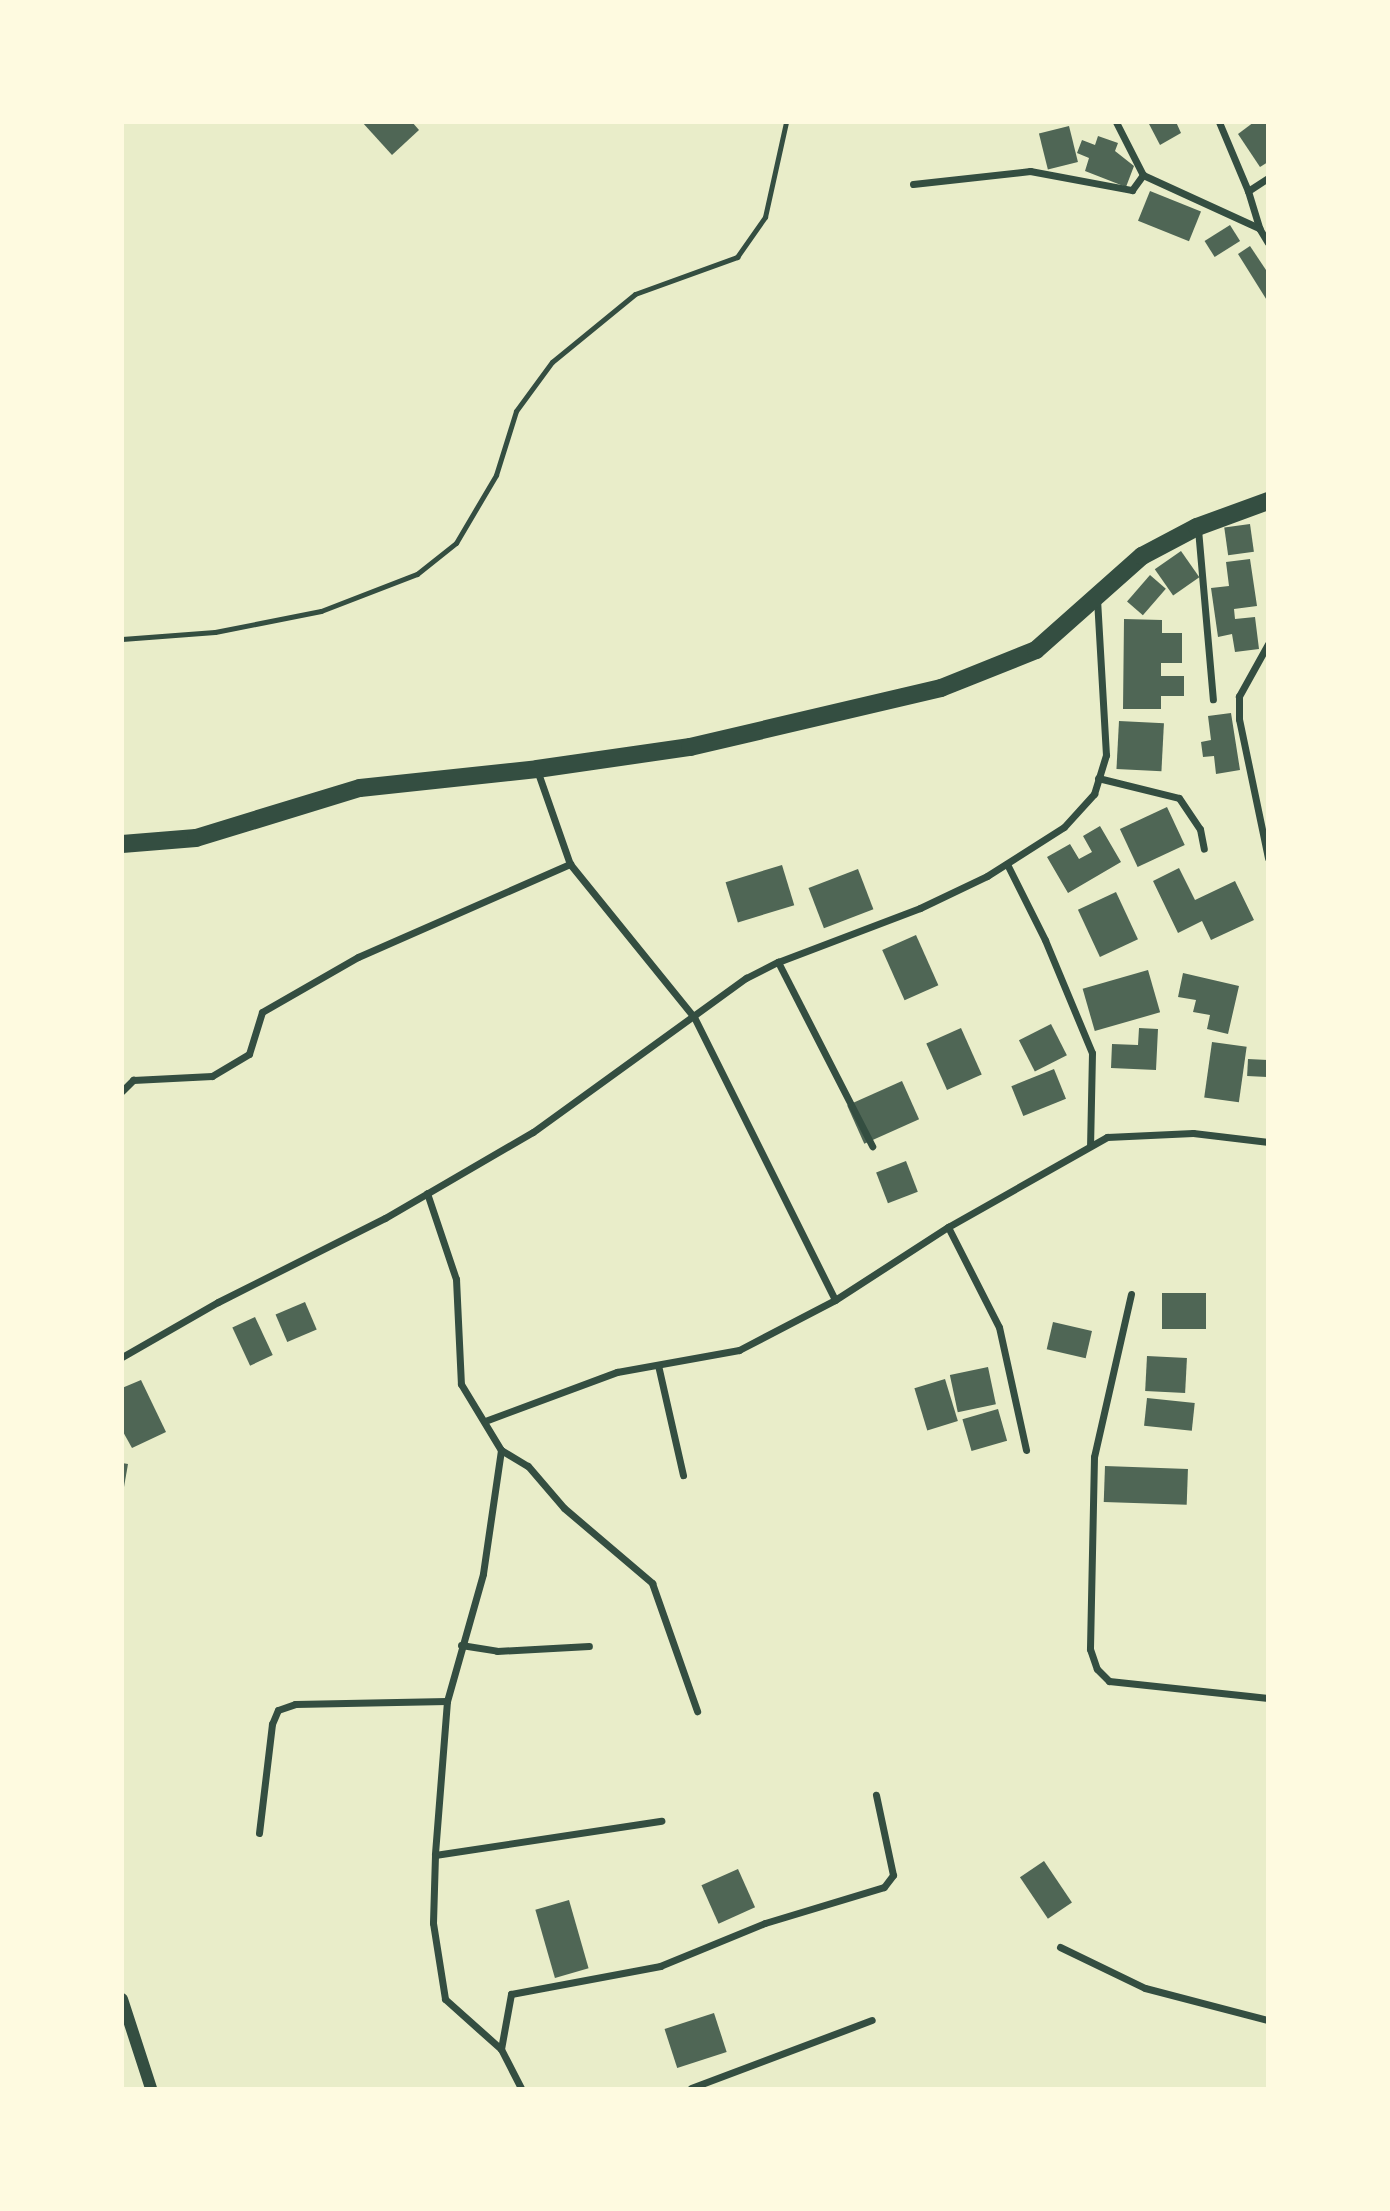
<!DOCTYPE html>
<html>
<head>
<meta charset="utf-8">
<style>
	body { margin:0 }
	#map { position:relative; width:1390px; height:2211px; overflow:hidden; background:#e9edc9; font-family:Lato,sans-serif }
	div>[style] { position:absolute }
	[style*='--x'] { left:calc(var(--x)*1px); top:calc(var(--y)*1px); width:calc(var(--w)*1px); rotate:calc(var(--a)*1deg) }
	.building>* { inset:0; background:#4f6655; transform-origin:0 0 }
	.service>* { height:5px; margin:-2.5px; padding:0 2.5px; transform-origin:2.5px; border-radius:2.5px; background:#344e41 }
	.minor>* { height:7px; margin:-3.5px; padding:0 3.5px; transform-origin:3.5px; border-radius:3.5px; background:#344e41 }
	.tertiary>* { height:12px; margin:-6px; padding:0 6px; transform-origin:6px; border-radius:6px; background:#344e41 }
	.primary>* { height:18px; margin:-9px; padding:0 9px; transform-origin:9px; border-radius:9px; background:#344e41 }
	span { translate:-50% -50%; white-space:nowrap; text-align:center; line-height:1.15; -webkit-text-stroke:5px #fefae0; paint-order:stroke }
	.frame { position:absolute; inset:0; border:124px solid #fefae0; pointer-events:none }
</style>
</head>
<body>
<div id="map">
	<div class="building">
		<div style="clip-path:polygon(362px 122px,412px 122px,419px 130px,392px 155px)"></div>
		<div style="clip-path:polygon(1148px 122px,1176px 122px,1181px 133px,1160px 145px)"></div>
		<div style="clip-path:polygon(1254px 122px,1268px 122px,1268px 162px,1260px 167px,1238px 134px)"></div>
		<div style="left:1069px;top:126px;width:37px;height:31px;rotate:76deg"></div>
		<div style="clip-path:polygon(1098px 136px,1118px 143px,1115px 151px,1134px 166px,1126px 187px,1085px 171px,1089px 158px,1077px 153px,1082px 140px,1095px 145px)"></div>
		<div style="left:1150px;top:191px;width:55px;height:32px;rotate:22deg"></div>
		<div style="left:1230px;top:225px;width:19px;height:30px;rotate:58deg"></div>
		<div style="clip-path:polygon(1250px 246px,1268px 273px,1268px 302px,1238px 254px)"></div>
		<div style="left:1250px;top:524px;width:28px;height:26px;rotate:82deg"></div>
		<div style="left:1181px;top:551px;width:32px;height:32px;rotate:55deg"></div>
		<div style="clip-path:polygon(1250px 559px,1257px 606px,1234px 609px,1235px 619px,1255px 617px,1259px 649px,1235px 652px,1232px 634px,1218px 637px,1211px 588px,1229px 586px,1226px 562px)"></div>
		<div style="left:1150px;top:575px;width:21px;height:35px;rotate:41deg"></div>
		<div style="clip-path:polygon(1124px 619px,1162px 620px,1162px 633px,1182px 633px,1182px 663px,1161px 663px,1161px 676px,1184px 676px,1184px 696px,1161px 696px,1161px 709px,1123px 709px)"></div>
		<div style="clip-path:polygon(1231px 713px,1240px 770px,1216px 774px,1214px 756px,1203px 757px,1201px 742px,1211px 740px,1208px 716px)"></div>
		<div style="left:1119px;top:721px;width:45px;height:48px;rotate:3deg"></div>
		<div style="left:1167px;top:807px;width:42px;height:52px;rotate:65deg"></div>
		<div style="clip-path:polygon(1100px 826px,1121px 862px,1068px 893px,1047px 857px,1070px 844px,1079px 859px,1092px 852px,1083px 836px)"></div>
		<div style="left:782px;top:865px;width:42px;height:59px;rotate:73deg"></div>
		<div style="clip-path:polygon(1179px 868px,1195px 900px,1235px 881px,1254px 920px,1211px 940px,1202px 921px,1178px 933px,1153px 881px)"></div>
		<div style="left:858px;top:869px;width:43px;height:53px;rotate:69deg"></div>
		<div style="left:1116px;top:892px;width:52px;height:42px;rotate:65deg"></div>
		<div style="left:916px;top:935px;width:55px;height:37px;rotate:66deg"></div>
		<div style="left:1148px;top:970px;width:44px;height:68px;rotate:74deg"></div>
		<div style="clip-path:polygon(1183px 973px,1239px 986px,1228px 1034px,1207px 1029px,1210px 1015px,1193px 1012px,1196px 1000px,1178px 997px)"></div>
		<div style="left:1051px;top:1024px;width:35px;height:36px;rotate:63deg"></div>
		<div style="left:961px;top:1028px;width:51px;height:38px;rotate:66deg"></div>
		<div style="clip-path:polygon(1139px 1028px,1158px 1029px,1156px 1070px,1111px 1068px,1112px 1044px,1138px 1045px)"></div>
		<div style="left:1212px;top:1042px;width:35px;height:56px;rotate:8deg"></div>
		<div style="left:1248px;top:1059px;width:20px;height:17px;rotate:3deg"></div>
		<div style="left:1054px;top:1069px;width:32px;height:46px;rotate:68deg"></div>
		<div style="left:902px;top:1081px;width:42px;height:60px;rotate:66deg"></div>
		<div style="left:906px;top:1161px;width:33px;height:32px;rotate:69deg"></div>
		<div style="left:1162px;top:1293px;width:44px;height:36px"></div>
		<div style="left:305px;top:1302px;width:30px;height:32px;rotate:67deg"></div>
		<div style="left:255px;top:1317px;width:42px;height:25px;rotate:65deg"></div>
		<div style="left:1053px;top:1322px;width:40px;height:28px;rotate:13deg"></div>
		<div style="left:1147px;top:1356px;width:40px;height:35px;rotate:3deg"></div>
		<div style="left:988px;top:1367px;width:38px;height:39px;rotate:78deg"></div>
		<div style="left:945px;top:1379px;width:44px;height:32px;rotate:73deg"></div>
		<div style="clip-path:polygon(141px 1380px,166px 1432px,132px 1448px,122px 1430px,122px 1388px)"></div>
		<div style="left:1147px;top:1398px;width:48px;height:28px;rotate:6deg"></div>
		<div style="left:998px;top:1409px;width:33px;height:37px;rotate:74deg"></div>
		<div style="clip-path:polygon(122px 1463px,128px 1464px,124px 1487px,122px 1487px)"></div>
		<div style="left:1105px;top:1466px;width:83px;height:36px;rotate:2deg"></div>
		<div style="left:1044px;top:1861px;width:50px;height:29px;rotate:56deg"></div>
		<div style="left:738px;top:1869px;width:42px;height:40px;rotate:66deg"></div>
		<div style="left:569px;top:1900px;width:71px;height:35px;rotate:74deg"></div>
		<div style="left:714px;top:2013px;width:41px;height:52px;rotate:72deg"></div>
	</div>
	<div class="service">
		<div style="--x:122;--y:639;--w:93;--a:-4.3"></div>
		<div style="--x:215;--y:632;--w:108;--a:-11.2"></div>
		<div style="--x:321;--y:611;--w:103;--a:-21.1"></div>
		<div style="--x:417;--y:574;--w:50;--a:-38.5"></div>
		<div style="--x:456;--y:543;--w:79;--a:-59.5"></div>
		<div style="--x:496;--y:475;--w:67;--a:-72.6"></div>
		<div style="--x:516;--y:411;--w:61;--a:-53.7"></div>
		<div style="--x:552;--y:362;--w:107;--a:-39.3"></div>
		<div style="--x:635;--y:294;--w:109;--a:-19.9"></div>
		<div style="--x:737;--y:257;--w:49;--a:-55"></div>
		<div style="--x:765;--y:217;--w:97;--a:-77.5"></div>
	</div>
	<div class="minor">
		<div style="--x:1116;--y:122;--w:59;--a:63"></div>
		<div style="--x:1219;--y:122;--w:75;--a:67.2"></div>
		<div style="--x:1248;--y:191;--w:39;--a:73"></div>
		<div style="--x:1259;--y:228;--w:17;--a:59"></div>
		<div style="--x:913;--y:184;--w:118;--a:-6.3"></div>
		<div style="--x:1030;--y:171;--w:104;--a:10.6"></div>
		<div style="--x:1132;--y:190;--w:19;--a:-54"></div>
		<div style="--x:1143;--y:175;--w:128;--a:24.6"></div>
		<div style="--x:1248;--y:191;--w:24;--a:-33"></div>
		<div style="--x:1198;--y:529;--w:171;--a:85"></div>
		<div style="--x:1268;--y:644;--w:60;--a:119.1"></div>
		<div style="--x:1239;--y:696;--w:23;--a:90"></div>
		<div style="--x:1239;--y:719;--w:142;--a:78.2"></div>
		<div style="--x:537;--y:770;--w:100;--a:70.7"></div>
		<div style="--x:570;--y:864;--w:197;--a:51"></div>
		<div style="--x:694;--y:1017;--w:316;--a:63.5"></div>
		<div style="--x:1098;--y:778;--w:83;--a:13.9"></div>
		<div style="--x:1179;--y:798;--w:37;--a:56"></div>
		<div style="--x:1200;--y:829;--w:20;--a:79"></div>
		<div style="--x:1007;--y:864;--w:85;--a:63.4"></div>
		<div style="--x:1045;--y:940;--w:122;--a:67.4"></div>
		<div style="--x:1092;--y:1053;--w:92;--a:91.2"></div>
		<div style="--x:778;--y:962;--w:207;--a:62.9"></div>
		<div style="--x:122;--y:1091;--w:16;--a:-45"></div>
		<div style="--x:133;--y:1080;--w:79;--a:-2.9"></div>
		<div style="--x:212;--y:1076;--w:43;--a:-30.7"></div>
		<div style="--x:249;--y:1054;--w:44;--a:-72.8"></div>
		<div style="--x:262;--y:1012;--w:111;--a:-29.8"></div>
		<div style="--x:358;--y:957;--w:232;--a:-23.7"></div>
		<div style="--x:427;--y:1193;--w:91;--a:71.4"></div>
		<div style="--x:456;--y:1279;--w:105;--a:87.3"></div>
		<div style="--x:461;--y:1384;--w:77;--a:58.8"></div>
		<div style="--x:501;--y:1450;--w:125;--a:98.3"></div>
		<div style="--x:483;--y:1574;--w:132;--a:105.8"></div>
		<div style="--x:447;--y:1701;--w:154;--a:94.5"></div>
		<div style="--x:435;--y:1855;--w:68;--a:91.7"></div>
		<div style="--x:433;--y:1923;--w:77;--a:81"></div>
		<div style="--x:445;--y:1999;--w:75;--a:41.8"></div>
		<div style="--x:501;--y:2049;--w:44;--a:62.9"></div>
		<div style="--x:948;--y:1227;--w:112;--a:63"></div>
		<div style="--x:999;--y:1327;--w:126;--a:77.6"></div>
		<div style="--x:1131;--y:1294;--w:167;--a:102.8"></div>
		<div style="--x:1094;--y:1457;--w:192;--a:91.2"></div>
		<div style="--x:1090;--y:1649;--w:21;--a:71"></div>
		<div style="--x:1097;--y:1669;--w:17;--a:45"></div>
		<div style="--x:1109;--y:1681;--w:160;--a:6.1"></div>
		<div style="--x:122;--y:1357;--w:111;--a:-29.8"></div>
		<div style="--x:218;--y:1302;--w:187;--a:-26.7"></div>
		<div style="--x:385;--y:1218;--w:171;--a:-30.2"></div>
		<div style="--x:533;--y:1132;--w:263;--a:-35.9"></div>
		<div style="--x:746;--y:978;--w:36;--a:-27"></div>
		<div style="--x:778;--y:962;--w:152;--a:-20.8"></div>
		<div style="--x:920;--y:908;--w:74;--a:-25.5"></div>
		<div style="--x:987;--y:876;--w:91;--a:-32.5"></div>
		<div style="--x:1064;--y:827;--w:45;--a:-47.7"></div>
		<div style="--x:1094;--y:794;--w:41;--a:-72.9"></div>
		<div style="--x:1106;--y:755;--w:156;--a:-93.3"></div>
		<div style="--x:658;--y:1365;--w:113;--a:77.2"></div>
		<div style="--x:485;--y:1421;--w:141;--a:-20.4"></div>
		<div style="--x:617;--y:1372;--w:124;--a:-10.2"></div>
		<div style="--x:739;--y:1350;--w:108;--a:-27.5"></div>
		<div style="--x:835;--y:1300;--w:135;--a:-32.9"></div>
		<div style="--x:948;--y:1227;--w:183;--a:-29.5"></div>
		<div style="--x:1107;--y:1137;--w:86;--a:-2.7"></div>
		<div style="--x:1193;--y:1133;--w:76;--a:6.8"></div>
		<div style="--x:501;--y:1450;--w:31;--a:31"></div>
		<div style="--x:528;--y:1466;--w:55;--a:49.4"></div>
		<div style="--x:564;--y:1508;--w:116;--a:40.4"></div>
		<div style="--x:652;--y:1583;--w:136;--a:70.6"></div>
		<div style="--x:461;--y:1645;--w:36;--a:9"></div>
		<div style="--x:497;--y:1651;--w:92;--a:-3.1"></div>
		<div style="--x:259;--y:1833;--w:110;--a:-83.2"></div>
		<div style="--x:272;--y:1724;--w:15;--a:-67"></div>
		<div style="--x:278;--y:1710;--w:18;--a:-19"></div>
		<div style="--x:295;--y:1704;--w:152;--a:-1.1"></div>
		<div style="--x:435;--y:1855;--w:229;--a:-8.6"></div>
		<div style="--x:1060;--y:1947;--w:94;--a:25.8"></div>
		<div style="--x:1145;--y:1988;--w:127;--a:14.6"></div>
		<div style="--x:501;--y:2049;--w:56;--a:-79.7"></div>
		<div style="--x:511;--y:1994;--w:152;--a:-10.6"></div>
		<div style="--x:660;--y:1966;--w:113;--a:-22.3"></div>
		<div style="--x:765;--y:1923;--w:124;--a:-16.8"></div>
		<div style="--x:884;--y:1887;--w:15;--a:-53"></div>
		<div style="--x:893;--y:1875;--w:82;--a:-102"></div>
		<div style="--x:691;--y:2088;--w:193;--a:-20.6"></div>
	</div>
	<div class="tertiary">
		<div style="--x:122;--y:1999;--w:94;--a:72"></div>
	</div>
	<div class="primary">
		<div style="--x:122;--y:844;--w:74;--a:-4.6"></div>
		<div style="--x:196;--y:838;--w:171;--a:-17"></div>
		<div style="--x:360;--y:788;--w:178;--a:-6.1"></div>
		<div style="--x:537;--y:769;--w:155;--a:-8.2"></div>
		<div style="--x:690;--y:747;--w:258;--a:-13.2"></div>
		<div style="--x:941;--y:688;--w:102;--a:-21.8"></div>
		<div style="--x:1036;--y:650;--w:142;--a:-41.6"></div>
		<div style="--x:1142;--y:556;--w:62;--a:-27.8"></div>
		<div style="--x:1197;--y:527;--w:76;--a:-20.1"></div>
	</div>
	<div class="frame"></div>
</div>
</body>
</html>
